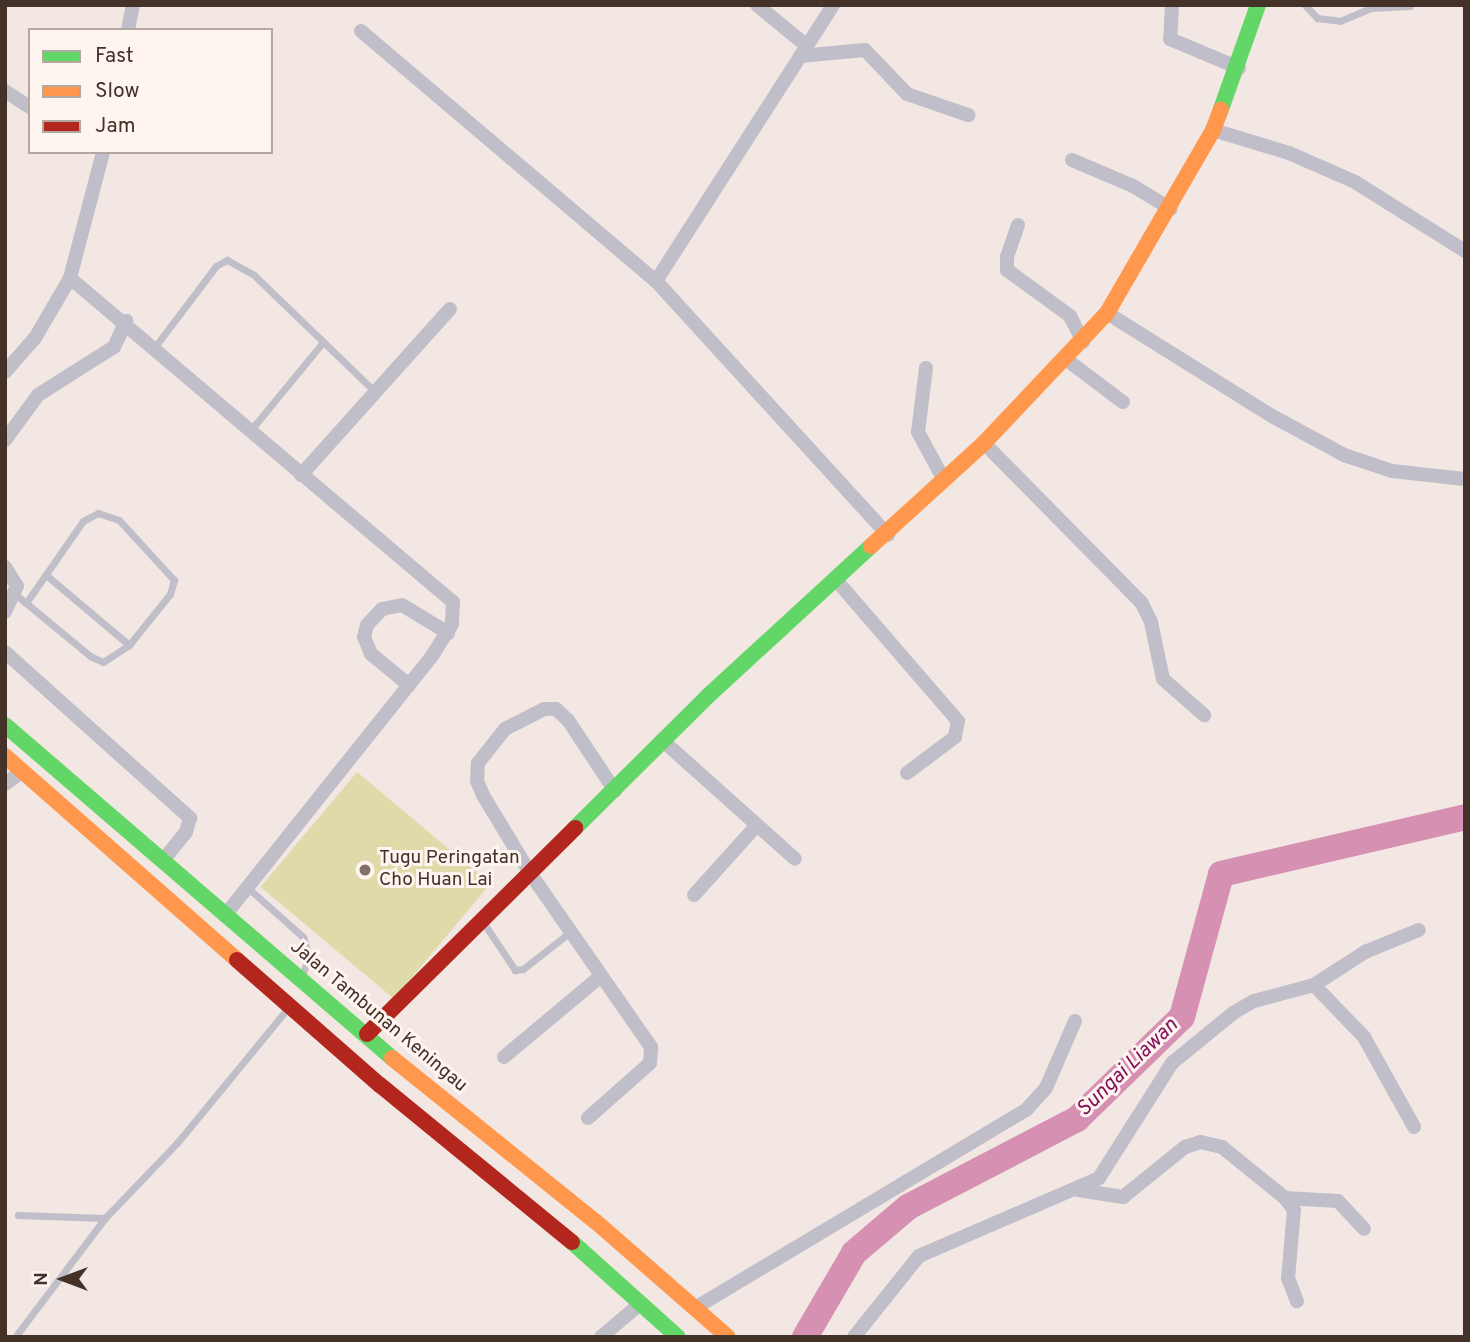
<!DOCTYPE html>
<html>
<head>
<meta charset="utf-8">
<style>
	body { margin:0 }
	#map { position:relative; width:1470px; height:1342px; overflow:hidden; background:#f2e7e2; font-family:Overpass,sans-serif }
	div>[style] { position:absolute }
	[style*='--x'] { left:calc(var(--x)*1px); top:calc(var(--y)*1px); width:calc(var(--w)*1px); rotate:calc(var(--a)*1deg) }
	.green>* { inset:0; background:#dfdaaa; transform-origin:0 0 }
	.river>* { height:26px; margin:-13px; padding:0 13px; transform-origin:13px; border-radius:13px; background:#d590b2 }
	.lane>* { height:7px; margin:-3.5px; padding:0 3.5px; transform-origin:3.5px; border-radius:3.5px; background:#c0bec9 }
	.street>* { height:14px; margin:-7px; padding:0 7px; transform-origin:7px; border-radius:7px; background:#c0bec9 }
	.fast>* { height:16px; margin:-8px; padding:0 8px; transform-origin:8px; border-radius:8px; background:#63d668 }
	.slow>* { height:16px; margin:-8px; padding:0 8px; transform-origin:8px; border-radius:8px; background:#ff974d }
	.jam>* { height:16px; margin:-8px; padding:0 8px; transform-origin:8px; border-radius:8px; background:#b3261e }
	.dots>* { width:19px; height:19px; translate:-50% -50%; box-sizing:border-box; border:4px solid #fff5f0; border-radius:50% }
	span { translate:-50% -50%; white-space:nowrap; text-align:center; line-height:1.15; -webkit-text-stroke:6px #fff5f0; paint-order:stroke }
	.poi-label { font-size:19px; color:#443128 }
	.left { translate:0 -50%; text-align:left }
	.street-label { font-size:19px; color:#443128 }
	.water-label { font-size:21px; color:#830e5a; font-style:italic }
	.frame { position:absolute; inset:0; border:7px solid #443128; pointer-events:none }
	.legend { position:absolute; left:28px; top:28px; width:245px; height:126px; box-sizing:border-box; background:#fff5f0; border:2px solid #b4a7a0; margin:0; padding:9px 12px; list-style:none; font-size:21px; color:#443128 }
	.legend li { display:flex; align-items:center; gap:14px; height:35px }
	.legend b { width:35px; border:2px solid #b4a7a0 }
	.north { position:absolute; left:28px; top:1244px; width:70px; height:70px; -webkit-text-stroke:5px #fff5f0; paint-order:stroke; rotate:270deg; font-size:19px; font-weight:700; line-height:28px; text-align:center; color:#443128 }
	.north::after { content:''; display:block; margin:auto; width:24px; height:32px; background:#443128; clip-path:polygon(50% 0,100% 100%,50% 72%,0 100%) }
</style>
</head>
<body>
<div id="map">
	<div class="green">
		<div style="left:357px;top:772px;width:174px;height:150px;rotate:40deg"></div>
	</div>
	<div class="river">
		<div style="--x:805;--y:1337;--w:97;--a:-59.7"></div>
		<div style="--x:854;--y:1253;--w:71;--a:-40.4"></div>
		<div style="--x:908;--y:1207;--w:191;--a:-27.5"></div>
		<div style="--x:1077;--y:1119;--w:146;--a:-44.2"></div>
		<div style="--x:1182;--y:1017;--w:148;--a:-74.7"></div>
		<div style="--x:1221;--y:874;--w:251;--a:-13.1"></div>
	</div>
	<div class="lane">
		<div style="--x:1305;--y:5;--w:18;--a:47"></div>
		<div style="--x:1317;--y:18;--w:23;--a:7"></div>
		<div style="--x:1340;--y:21;--w:34;--a:-23"></div>
		<div style="--x:1371;--y:8;--w:39;--a:-3"></div>
		<div style="--x:154;--y:348;--w:103;--a:-52.9"></div>
		<div style="--x:216;--y:266;--w:13;--a:-29"></div>
		<div style="--x:227;--y:260;--w:31;--a:29"></div>
		<div style="--x:254;--y:275;--w:170;--a:44"></div>
		<div style="--x:250;--y:431;--w:115;--a:-50.6"></div>
		<div style="--x:46;--y:575;--w:109;--a:40.1"></div>
		<div style="--x:16;--y:595;--w:13;--a:39"></div>
		<div style="--x:26;--y:603;--w:83;--a:39.6"></div>
		<div style="--x:90;--y:656;--w:14;--a:25"></div>
		<div style="--x:103;--y:662;--w:31;--a:-33"></div>
		<div style="--x:129;--y:645;--w:65;--a:-51.2"></div>
		<div style="--x:170;--y:594;--w:15;--a:-74"></div>
		<div style="--x:174;--y:580;--w:81;--a:-132.5"></div>
		<div style="--x:119;--y:520;--w:22;--a:-162"></div>
		<div style="--x:98;--y:513;--w:17;--a:152"></div>
		<div style="--x:83;--y:521;--w:100;--a:124.8"></div>
		<div style="--x:248;--y:888;--w:74;--a:41.7"></div>
		<div style="--x:303;--y:937;--w:21;--a:73"></div>
		<div style="--x:309;--y:957;--w:22;--a:111"></div>
		<div style="--x:483;--y:922;--w:58;--a:56.3"></div>
		<div style="--x:515;--y:970;--w:8;--a:-7"></div>
		<div style="--x:523;--y:969;--w:60;--a:-38.2"></div>
		<div style="--x:18;--y:1215;--w:87;--a:2"></div>
		<div style="--x:15;--y:1337;--w:149;--a:-52.9"></div>
		<div style="--x:105;--y:1218;--w:104;--a:-46.2"></div>
		<div style="--x:177;--y:1143;--w:173;--a:-50.6"></div>
	</div>
	<div class="street">
		<div style="--x:757;--y:5;--w:65;--a:39.4"></div>
		<div style="--x:1172;--y:5;--w:34;--a:93"></div>
		<div style="--x:1170;--y:39;--w:75;--a:22.8"></div>
		<div style="--x:128;--y:30;--w:25;--a:-79"></div>
		<div style="--x:361;--y:31;--w:387;--a:40.3"></div>
		<div style="--x:656;--y:281;--w:344;--a:47.6"></div>
		<div style="--x:800;--y:56;--w:65;--a:-5.3"></div>
		<div style="--x:865;--y:50;--w:61;--a:46.3"></div>
		<div style="--x:907;--y:94;--w:65;--a:19"></div>
		<div style="--x:5;--y:91;--w:30;--a:33"></div>
		<div style="--x:1213;--y:130;--w:79;--a:16.8"></div>
		<div style="--x:1289;--y:153;--w:72;--a:23.7"></div>
		<div style="--x:1355;--y:182;--w:130;--a:32.1"></div>
		<div style="--x:1072;--y:160;--w:66;--a:23.1"></div>
		<div style="--x:1133;--y:186;--w:44;--a:31.2"></div>
		<div style="--x:1018;--y:225;--w:34;--a:109"></div>
		<div style="--x:1007;--y:257;--w:13;--a:90"></div>
		<div style="--x:1007;--y:270;--w:78;--a:36.1"></div>
		<div style="--x:1070;--y:316;--w:29;--a:63"></div>
		<div style="--x:70;--y:278;--w:502;--a:40.23"></div>
		<div style="--x:453;--y:602;--w:22;--a:93"></div>
		<div style="--x:452;--y:624;--w:38;--a:122"></div>
		<div style="--x:432;--y:656;--w:332;--a:128.6"></div>
		<div style="--x:656;--y:281;--w:328;--a:-57.3"></div>
		<div style="--x:1107;--y:313;--w:195;--a:32"></div>
		<div style="--x:1272;--y:416;--w:82;--a:28.4"></div>
		<div style="--x:1344;--y:455;--w:51;--a:18.4"></div>
		<div style="--x:1392;--y:471;--w:73;--a:6.3"></div>
		<div style="--x:1067;--y:360;--w:70;--a:36.9"></div>
		<div style="--x:926;--y:368;--w:64;--a:97.1"></div>
		<div style="--x:918;--y:432;--w:55;--a:61.6"></div>
		<div style="--x:5;--y:372;--w:45;--a:-48.6"></div>
		<div style="--x:35;--y:338;--w:69;--a:-59.7"></div>
		<div style="--x:70;--y:278;--w:130;--a:-75.3"></div>
		<div style="--x:5;--y:440;--w:56;--a:-53.7"></div>
		<div style="--x:38;--y:395;--w:90;--a:-32.3"></div>
		<div style="--x:114;--y:347;--w:29;--a:-65"></div>
		<div style="--x:984;--y:443;--w:223;--a:45.4"></div>
		<div style="--x:1141;--y:602;--w:22;--a:63"></div>
		<div style="--x:1151;--y:622;--w:58;--a:78.1"></div>
		<div style="--x:1163;--y:679;--w:55;--a:41.3"></div>
		<div style="--x:301;--y:475;--w:223;--a:-48.1"></div>
		<div style="--x:5;--y:567;--w:22;--a:58"></div>
		<div style="--x:17;--y:586;--w:29;--a:115"></div>
		<div style="--x:837;--y:581;--w:185;--a:49.2"></div>
		<div style="--x:958;--y:721;--w:16;--a:101"></div>
		<div style="--x:955;--y:737;--w:60;--a:143.1"></div>
		<div style="--x:5;--y:652;--w:249;--a:41.9"></div>
		<div style="--x:190;--y:818;--w:15;--a:106"></div>
		<div style="--x:186;--y:832;--w:36;--a:129"></div>
		<div style="--x:409;--y:685;--w:49;--a:-140.8"></div>
		<div style="--x:371;--y:654;--w:18;--a:-112"></div>
		<div style="--x:364;--y:637;--w:12;--a:-76"></div>
		<div style="--x:367;--y:625;--w:22;--a:-47"></div>
		<div style="--x:382;--y:609;--w:20;--a:-11"></div>
		<div style="--x:402;--y:605;--w:54;--a:31.3"></div>
		<div style="--x:662;--y:740;--w:178;--a:41.8"></div>
		<div style="--x:5;--y:784;--w:22;--a:-36"></div>
		<div style="--x:694;--y:895;--w:94;--a:-48"></div>
		<div style="--x:1314;--y:985;--w:61;--a:-32.9"></div>
		<div style="--x:1365;--y:952;--w:58;--a:-22.2"></div>
		<div style="--x:504;--y:1057;--w:126;--a:-39.9"></div>
		<div style="--x:588;--y:1118;--w:83;--a:-41.6"></div>
		<div style="--x:650;--y:1063;--w:16;--a:-86"></div>
		<div style="--x:651;--y:1047;--w:212;--a:-124.8"></div>
		<div style="--x:530;--y:873;--w:91;--a:-121.1"></div>
		<div style="--x:483;--y:795;--w:15;--a:-113"></div>
		<div style="--x:477;--y:781;--w:18;--a:-87"></div>
		<div style="--x:478;--y:763;--w:43;--a:-51.5"></div>
		<div style="--x:505;--y:729;--w:44;--a:-27.1"></div>
		<div style="--x:544;--y:709;--w:12;--a:0"></div>
		<div style="--x:556;--y:709;--w:16;--a:43"></div>
		<div style="--x:568;--y:720;--w:85;--a:56.5"></div>
		<div style="--x:1078;--y:1190;--w:46;--a:8.8"></div>
		<div style="--x:1123;--y:1197;--w:80;--a:-38.9"></div>
		<div style="--x:1185;--y:1147;--w:16;--a:-18"></div>
		<div style="--x:1200;--y:1142;--w:23;--a:13"></div>
		<div style="--x:1222;--y:1147;--w:81;--a:39"></div>
		<div style="--x:1285;--y:1198;--w:15;--a:53"></div>
		<div style="--x:1294;--y:1210;--w:68;--a:95"></div>
		<div style="--x:1288;--y:1278;--w:25;--a:69"></div>
		<div style="--x:1285;--y:1198;--w:53;--a:3.2"></div>
		<div style="--x:1338;--y:1201;--w:38;--a:47"></div>
		<div style="--x:695;--y:1308;--w:387;--a:-30.9"></div>
		<div style="--x:1027;--y:1109;--w:28;--a:-48"></div>
		<div style="--x:1046;--y:1088;--w:73;--a:-66.6"></div>
		<div style="--x:601;--y:1337;--w:52;--a:-40.4"></div>
		<div style="--x:854;--y:1337;--w:104;--a:-51.3"></div>
		<div style="--x:919;--y:1256;--w:196;--a:-23.4"></div>
		<div style="--x:1099;--y:1178;--w:136;--a:-57.6"></div>
		<div style="--x:1172;--y:1063;--w:79;--a:-39.3"></div>
		<div style="--x:1233;--y:1013;--w:24;--a:-30"></div>
		<div style="--x:1254;--y:1001;--w:62;--a:-14.9"></div>
		<div style="--x:1314;--y:985;--w:72;--a:46.1"></div>
		<div style="--x:1364;--y:1037;--w:103;--a:60.9"></div>
	</div>
	<div class="fast">
		<div style="--x:1221;--y:109;--w:110;--a:-70.4"></div>
		<div style="--x:5;--y:725;--w:511;--a:40.71"></div>
		<div style="--x:575;--y:828;--w:189;--a:-44.8"></div>
		<div style="--x:709;--y:695;--w:220;--a:-42.6"></div>
		<div style="--x:572;--y:1242;--w:142;--a:41.9"></div>
	</div>
	<div class="slow">
		<div style="--x:871;--y:546;--w:153;--a:-42.3"></div>
		<div style="--x:984;--y:443;--w:179;--a:-46.6"></div>
		<div style="--x:1107;--y:313;--w:211;--a:-59.9"></div>
		<div style="--x:1213;--y:130;--w:22;--a:-69"></div>
		<div style="--x:5;--y:756;--w:309;--a:41.3"></div>
		<div style="--x:392;--y:1058;--w:260;--a:38.8"></div>
		<div style="--x:595;--y:1221;--w:176;--a:41.1"></div>
	</div>
	<div class="jam">
		<div style="--x:237;--y:960;--w:190;--a:41.2"></div>
		<div style="--x:380;--y:1085;--w:248;--a:39.3"></div>
		<div style="--x:367;--y:1034;--w:293;--a:-44.7"></div>
	</div>
	<div class="dots">
		<div style="left:365px;top:870px;background:#817169"></div>
	</div>
	<div class="poi-label">
		<span class="left" style="left:379px;top:870px">Tugu Peringatan<br>Cho Huan Lai</span>
	</div>
	<div class="street-label">
		<span style="left:378px;top:1017px;rotate:40deg">Jalan Tambunan Keningau</span>
	</div>
	<div class="water-label">
		<span style="left:1128px;top:1068px;rotate:-44deg">Sungai Liawan</span>
	</div>
	<div class="frame"></div>
	<ul class="legend">
	<li><b style="height:9px;background:#63d668"></b>Fast</li>
	<li><b style="height:9px;background:#ff974d"></b>Slow</li>
	<li><b style="height:9px;background:#b3261e"></b>Jam</li>
	</ul>
	<div class="north">N</div>
</div>
</body>
</html>
